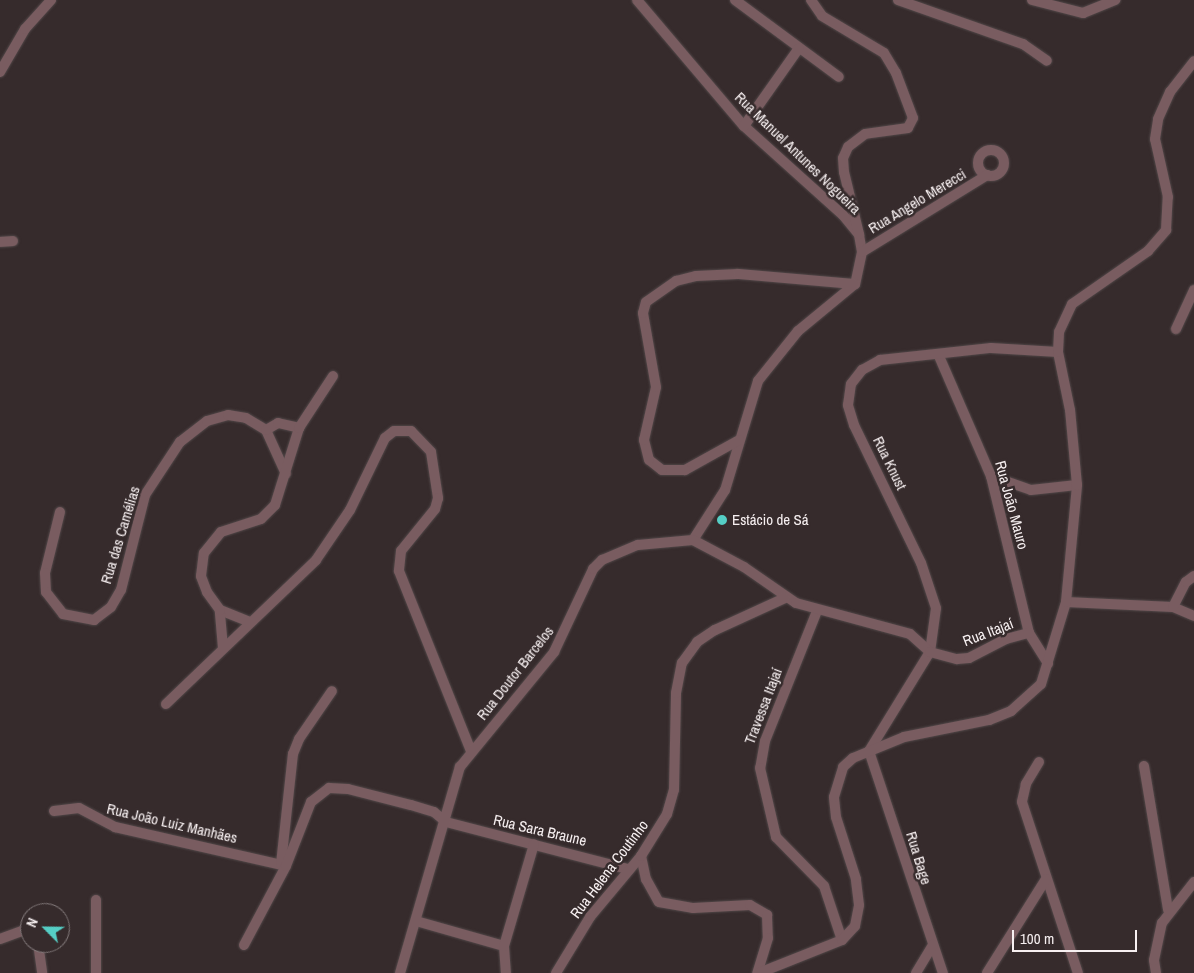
<!DOCTYPE html>
<html>
<head>
<meta charset="utf-8">
<style>
	body { margin:0 }
	#map { position:relative; width:1194px; height:973px; overflow:hidden; background:#362b2c; font-family:"Archivo Narrow",sans-serif }
	div>[style] { position:absolute }
	[style*='--x'] { left:calc(var(--x)*1px); top:calc(var(--y)*1px); width:calc(var(--w)*1px); rotate:calc(var(--a)*1deg) }
	.roads { filter:drop-shadow(0 0 1px #514748) drop-shadow(0 0 1px #514748) }
	.street>* { height:10px; margin:-5px; padding:0 5px; transform-origin:5px; border-radius:5px; background:#795c60 }
	.street>.ring { margin:-5px; padding:0; box-sizing:content-box; background:none; border:10px solid #795c60; border-radius:50% }
	.dots>* { width:14px; height:14px; translate:-50% -50%; box-sizing:border-box; border:2px solid #362b2c; border-radius:50% }
	span { translate:-50% -50%; white-space:nowrap; text-align:center; line-height:1.15; -webkit-text-stroke:5px #362b2c; paint-order:stroke }
	.street-label { font-size:15px; color:#f7f0f1 }
	.poi-label { font-size:15px; color:#f7f0f1 }
	.left { translate:0 -50%; text-align:left }
	.north { position:absolute; left:20px; top:903px; width:50px; height:50px; box-sizing:border-box; background:#362b2c; border:1px solid #837a7b; border-radius:50%; rotate:293deg; font-size:14px; font-weight:700; line-height:20px; text-align:center; color:#f7f0f1 }
	.north::after { content:''; display:block; margin:auto; width:18px; height:22px; background:#55cec5; clip-path:polygon(50% 0,100% 100%,50% 72%,0 100%) }
	.scale { position:absolute; left:1012px; top:930px; width:125px; height:22px; box-sizing:border-box; border:2px solid #f7f0f1; border-top:0; padding-left:6px; font-size:15px; line-height:18px; white-space:nowrap; color:#f7f0f1; -webkit-text-stroke:4px #362b2c; paint-order:stroke }
</style>
</head>
<body>
<div id="map">
	<div class="roads">
		<div class="street">
			<div style="--x:637;--y:0;--w:165;--a:49.7"></div>
			<div style="--x:744;--y:126;--w:133;--a:42"></div>
			<div style="--x:843;--y:215;--w:26;--a:51"></div>
			<div style="--x:859;--y:235;--w:17;--a:80"></div>
			<div style="--x:862;--y:252;--w:33;--a:102"></div>
			<div style="--x:855;--y:284;--w:74;--a:140.5"></div>
			<div style="--x:798;--y:331;--w:64;--a:128.7"></div>
			<div style="--x:758;--y:381;--w:114;--a:106.8"></div>
			<div style="--x:725;--y:490;--w:59;--a:122.6"></div>
			<div style="--x:735;--y:0;--w:129;--a:36.5"></div>
			<div style="--x:811;--y:0;--w:19;--a:55"></div>
			<div style="--x:822;--y:16;--w:72;--a:30.8"></div>
			<div style="--x:884;--y:53;--w:23;--a:59"></div>
			<div style="--x:896;--y:73;--w:48;--a:69.3"></div>
			<div style="--x:913;--y:118;--w:11;--a:117"></div>
			<div style="--x:908;--y:128;--w:43;--a:172.1"></div>
			<div style="--x:865;--y:134;--w:21;--a:143"></div>
			<div style="--x:848;--y:147;--w:12;--a:114"></div>
			<div style="--x:843;--y:158;--w:14;--a:86"></div>
			<div style="--x:844;--y:172;--w:64;--a:76.4"></div>
			<div style="--x:898;--y:0;--w:133;--a:19.4"></div>
			<div style="--x:1023;--y:44;--w:29;--a:35"></div>
			<div style="--x:1032;--y:0;--w:53;--a:14.3"></div>
			<div style="--x:1083;--y:13;--w:35;--a:-22"></div>
			<div style="--x:0;--y:72;--w:50;--a:-59.8"></div>
			<div style="--x:25;--y:29;--w:39;--a:-48"></div>
			<div style="--x:744;--y:126;--w:95;--a:-54.8"></div>
			<div class="ring" style="left:978px;top:150px;width:16px;height:16px"></div>
			<div style="--x:0;--y:242;--w:13;--a:-4"></div>
			<div style="--x:862;--y:252;--w:147;--a:-31.6"></div>
			<div style="--x:1176;--y:329;--w:43;--a:-65.2"></div>
			<div style="--x:939;--y:356;--w:131;--a:66.6"></div>
			<div style="--x:991;--y:476;--w:162;--a:76.4"></div>
			<div style="--x:1029;--y:633;--w:36;--a:58"></div>
			<div style="--x:266;--y:430;--w:48;--a:65.6"></div>
			<div style="--x:739;--y:440;--w:62;--a:150.9"></div>
			<div style="--x:685;--y:470;--w:23;--a:180"></div>
			<div style="--x:662;--y:470;--w:16;--a:-142"></div>
			<div style="--x:649;--y:460;--w:21;--a:-104"></div>
			<div style="--x:644;--y:440;--w:54;--a:-77.2"></div>
			<div style="--x:656;--y:387;--w:75;--a:-100"></div>
			<div style="--x:643;--y:313;--w:11;--a:-75"></div>
			<div style="--x:646;--y:302;--w:37;--a:-35"></div>
			<div style="--x:676;--y:281;--w:21;--a:-14"></div>
			<div style="--x:696;--y:276;--w:42;--a:-2.7"></div>
			<div style="--x:738;--y:274;--w:117;--a:4.9"></div>
			<div style="--x:991;--y:476;--w:42;--a:19.3"></div>
			<div style="--x:1031;--y:490;--w:46;--a:-6.2"></div>
			<div style="--x:60;--y:512;--w:63;--a:103.8"></div>
			<div style="--x:45;--y:573;--w:19;--a:87"></div>
			<div style="--x:46;--y:592;--w:28;--a:52"></div>
			<div style="--x:63;--y:614;--w:32;--a:11"></div>
			<div style="--x:94;--y:620;--w:21;--a:-37"></div>
			<div style="--x:111;--y:607;--w:20;--a:-60"></div>
			<div style="--x:121;--y:590;--w:98;--a:-75.8"></div>
			<div style="--x:145;--y:495;--w:64;--a:-56.6"></div>
			<div style="--x:180;--y:442;--w:34;--a:-38"></div>
			<div style="--x:207;--y:421;--w:22;--a:-16"></div>
			<div style="--x:228;--y:415;--w:18;--a:9"></div>
			<div style="--x:246;--y:418;--w:23;--a:31"></div>
			<div style="--x:266;--y:430;--w:14;--a:-30"></div>
			<div style="--x:278;--y:423;--w:22;--a:13"></div>
			<div style="--x:1066;--y:602;--w:107;--a:2.7"></div>
			<div style="--x:1173;--y:607;--w:23;--a:23"></div>
			<div style="--x:1173;--y:607;--w:28;--a:-63"></div>
			<div style="--x:1186;--y:582;--w:10;--a:-37"></div>
			<div style="--x:220;--y:610;--w:32;--a:22"></div>
			<div style="--x:817;--y:611;--w:140;--a:111.8"></div>
			<div style="--x:765;--y:741;--w:27;--a:100"></div>
			<div style="--x:760;--y:768;--w:71;--a:76.9"></div>
			<div style="--x:776;--y:837;--w:69;--a:45.6"></div>
			<div style="--x:824;--y:886;--w:57;--a:71.6"></div>
			<div style="--x:223;--y:648;--w:38;--a:-95"></div>
			<div style="--x:220;--y:610;--w:22;--a:-126"></div>
			<div style="--x:207;--y:592;--w:17;--a:-111"></div>
			<div style="--x:201;--y:576;--w:23;--a:-83"></div>
			<div style="--x:204;--y:553;--w:27;--a:-51"></div>
			<div style="--x:221;--y:532;--w:42;--a:-18"></div>
			<div style="--x:261;--y:519;--w:20;--a:-45"></div>
			<div style="--x:275;--y:505;--w:81;--a:-72.7"></div>
			<div style="--x:299;--y:428;--w:62;--a:-56.8"></div>
			<div style="--x:166;--y:704;--w:208;--a:-43.8"></div>
			<div style="--x:316;--y:560;--w:60;--a:-55.8"></div>
			<div style="--x:350;--y:510;--w:80;--a:-64.1"></div>
			<div style="--x:385;--y:438;--w:11;--a:-38"></div>
			<div style="--x:394;--y:431;--w:17;--a:0"></div>
			<div style="--x:411;--y:431;--w:29;--a:46"></div>
			<div style="--x:431;--y:452;--w:47;--a:81.3"></div>
			<div style="--x:438;--y:498;--w:11;--a:105"></div>
			<div style="--x:435;--y:509;--w:54;--a:129"></div>
			<div style="--x:401;--y:551;--w:20;--a:96"></div>
			<div style="--x:399;--y:571;--w:194;--a:68.2"></div>
			<div style="--x:869;--y:751;--w:116;--a:-58.4"></div>
			<div style="--x:930;--y:652;--w:44;--a:-82.2"></div>
			<div style="--x:936;--y:608;--w:47;--a:-108.4"></div>
			<div style="--x:921;--y:563;--w:153;--a:-115.9"></div>
			<div style="--x:854;--y:425;--w:21;--a:-107"></div>
			<div style="--x:848;--y:405;--w:21;--a:-82"></div>
			<div style="--x:851;--y:384;--w:18;--a:-52"></div>
			<div style="--x:862;--y:370;--w:21;--a:-29"></div>
			<div style="--x:880;--y:360;--w:112;--a:-6.2"></div>
			<div style="--x:991;--y:348;--w:67;--a:3.4"></div>
			<div style="--x:869;--y:751;--w:234;--a:71.6"></div>
			<div style="--x:1039;--y:762;--w:26;--a:121"></div>
			<div style="--x:1026;--y:784;--w:18;--a:103"></div>
			<div style="--x:1022;--y:802;--w:180;--a:71.9"></div>
			<div style="--x:1144;--y:766;--w:146;--a:80.5"></div>
			<div style="--x:54;--y:811;--w:25;--a:-7"></div>
			<div style="--x:79;--y:808;--w:41;--a:27.8"></div>
			<div style="--x:115;--y:827;--w:175;--a:12.8"></div>
			<div style="--x:641;--y:856;--w:24;--a:78"></div>
			<div style="--x:646;--y:879;--w:26;--a:61"></div>
			<div style="--x:659;--y:902;--w:35;--a:10"></div>
			<div style="--x:693;--y:908;--w:57;--a:-3"></div>
			<div style="--x:750;--y:905;--w:20;--a:30"></div>
			<div style="--x:767;--y:915;--w:23;--a:88"></div>
			<div style="--x:768;--y:938;--w:37;--a:107"></div>
			<div style="--x:281;--y:864;--w:111;--a:-83.8"></div>
			<div style="--x:293;--y:754;--w:16;--a:-68"></div>
			<div style="--x:299;--y:739;--w:58;--a:-55.5"></div>
			<div style="--x:96;--y:900;--w:73;--a:90"></div>
			<div style="--x:416;--y:921;--w:91;--a:15.9"></div>
			<div style="--x:504;--y:946;--w:27;--a:86"></div>
			<div style="--x:0;--y:939;--w:32;--a:-20"></div>
			<div style="--x:38;--y:943;--w:30;--a:82"></div>
			<div style="--x:244;--y:945;--w:89;--a:-62"></div>
			<div style="--x:286;--y:866;--w:69;--a:-68.7"></div>
			<div style="--x:311;--y:802;--w:23;--a:-38"></div>
			<div style="--x:329;--y:788;--w:19;--a:3"></div>
			<div style="--x:348;--y:789;--w:65;--a:14.3"></div>
			<div style="--x:411;--y:805;--w:24;--a:17"></div>
			<div style="--x:434;--y:812;--w:16;--a:40"></div>
			<div style="--x:446;--y:822;--w:188;--a:14.5"></div>
			<div style="--x:504;--y:946;--w:106;--a:-73.6"></div>
			<div style="--x:400;--y:973;--w:215;--a:-73.8"></div>
			<div style="--x:460;--y:767;--w:149;--a:-50.7"></div>
			<div style="--x:554;--y:652;--w:92;--a:-64.8"></div>
			<div style="--x:593;--y:569;--w:13;--a:-45"></div>
			<div style="--x:602;--y:560;--w:39;--a:-23"></div>
			<div style="--x:638;--y:545;--w:55;--a:-5.2"></div>
			<div style="--x:693;--y:540;--w:58;--a:27.9"></div>
			<div style="--x:744;--y:567;--w:63;--a:34.7"></div>
			<div style="--x:796;--y:603;--w:118;--a:15.2"></div>
			<div style="--x:910;--y:634;--w:27;--a:42"></div>
			<div style="--x:930;--y:652;--w:28;--a:15"></div>
			<div style="--x:957;--y:659;--w:12;--a:-5"></div>
			<div style="--x:969;--y:658;--w:42;--a:-27.2"></div>
			<div style="--x:1006;--y:639;--w:24;--a:-15"></div>
			<div style="--x:556;--y:973;--w:66;--a:-58.7"></div>
			<div style="--x:590;--y:917;--w:80;--a:-50.1"></div>
			<div style="--x:641;--y:856;--w:49;--a:-58.2"></div>
			<div style="--x:667;--y:814;--w:25;--a:-74"></div>
			<div style="--x:674;--y:790;--w:97;--a:-88.8"></div>
			<div style="--x:676;--y:693;--w:31;--a:-79"></div>
			<div style="--x:682;--y:663;--w:26;--a:-54"></div>
			<div style="--x:697;--y:642;--w:22;--a:-34"></div>
			<div style="--x:715;--y:630;--w:77;--a:-24.6"></div>
			<div style="--x:759;--y:973;--w:89;--a:-21.7"></div>
			<div style="--x:842;--y:940;--w:19;--a:-47"></div>
			<div style="--x:855;--y:926;--w:21;--a:-79"></div>
			<div style="--x:859;--y:905;--w:26;--a:-97"></div>
			<div style="--x:856;--y:879;--w:65;--a:-107.9"></div>
			<div style="--x:836;--y:817;--w:20;--a:-96"></div>
			<div style="--x:834;--y:797;--w:31;--a:-73"></div>
			<div style="--x:843;--y:767;--w:13;--a:-42"></div>
			<div style="--x:853;--y:758;--w:55;--a:-22.4"></div>
			<div style="--x:904;--y:737;--w:87;--a:-11.3"></div>
			<div style="--x:989;--y:720;--w:24;--a:-22"></div>
			<div style="--x:1011;--y:711;--w:40;--a:-42"></div>
			<div style="--x:1041;--y:684;--w:86;--a:-73"></div>
			<div style="--x:1066;--y:602;--w:118;--a:-84.6"></div>
			<div style="--x:1077;--y:485;--w:75;--a:-95.3"></div>
			<div style="--x:1070;--y:410;--w:59;--a:-101.7"></div>
			<div style="--x:1058;--y:352;--w:20;--a:-87"></div>
			<div style="--x:1059;--y:332;--w:31;--a:-65"></div>
			<div style="--x:1072;--y:304;--w:93;--a:-34.9"></div>
			<div style="--x:1148;--y:251;--w:28;--a:-49"></div>
			<div style="--x:1166;--y:230;--w:33;--a:-87"></div>
			<div style="--x:1168;--y:197;--w:59;--a:-102.6"></div>
			<div style="--x:1155;--y:139;--w:20;--a:-81"></div>
			<div style="--x:1158;--y:119;--w:30;--a:-66"></div>
			<div style="--x:1170;--y:92;--w:39;--a:-52"></div>
			<div style="--x:916;--y:973;--w:33;--a:-59"></div>
			<div style="--x:987;--y:973;--w:111;--a:-57.9"></div>
			<div style="--x:1156;--y:973;--w:13;--a:-99"></div>
			<div style="--x:1154;--y:960;--w:38;--a:-78"></div>
			<div style="--x:1162;--y:923;--w:52;--a:-52"></div>
		</div>
	</div>
	<div class="dots">
		<div style="left:722px;top:520px;background:#55cec5"></div>
	</div>
	<div class="street-label">
		<span style="left:798px;top:153px;rotate:44deg">Rua Manuel Antunes Nogueira</span>
		<span style="left:917px;top:201px;rotate:-31deg">Rua Angelo Merecci</span>
		<span style="left:890px;top:463px;rotate:64deg">Rua Knust</span>
		<span style="left:1012px;top:505px;rotate:75deg">Rua João Mauro</span>
		<span style="left:120px;top:535px;rotate:-73deg">Rua das Camélias</span>
		<span style="left:988px;top:632px;rotate:-21deg">Rua Itajaí</span>
		<span style="left:515px;top:673px;rotate:-52deg">Rua Doutor Barcelos</span>
		<span style="left:763px;top:706px;rotate:-69deg">Travessa Itajaí</span>
		<span style="left:172px;top:823px;rotate:13deg">Rua João Luiz Manhães</span>
		<span style="left:540px;top:830px;rotate:13deg">Rua Sara Braune</span>
		<span style="left:919px;top:858px;rotate:73deg">Rua Bage</span>
		<span style="left:609px;top:869px;rotate:-53deg">Rua Helena Coutinho</span>
	</div>
	<div class="poi-label">
		<span class="left" style="left:732px;top:520px">Estácio de Sá</span>
	</div>
	<div class="north">N</div>
	<div class="scale">100 m</div>
</div>
</body>
</html>
